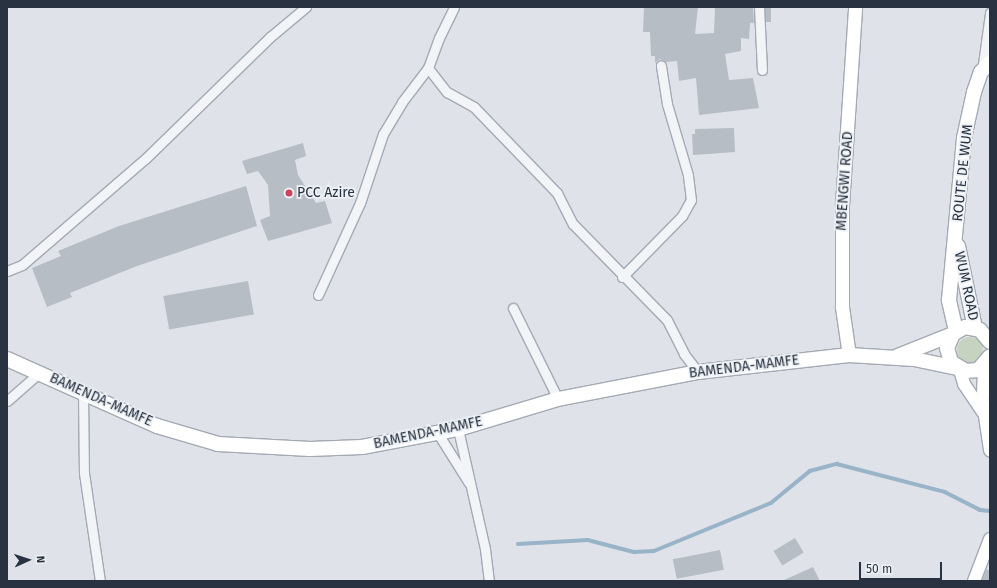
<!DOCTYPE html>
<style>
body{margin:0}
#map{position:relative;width:997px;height:588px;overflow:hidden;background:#dfe3e9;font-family:"Fira Sans",sans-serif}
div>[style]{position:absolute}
.green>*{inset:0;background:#c6d3c0}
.round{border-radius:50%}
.stream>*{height:3.5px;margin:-1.75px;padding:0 1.75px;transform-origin:1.75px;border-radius:1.75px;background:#99b3c9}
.building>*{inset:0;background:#b6bdc5;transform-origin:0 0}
.roads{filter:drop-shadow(1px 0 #a4aab3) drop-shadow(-1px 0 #a4aab3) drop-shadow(0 1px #a4aab3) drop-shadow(0 -1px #a4aab3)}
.minor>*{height:9px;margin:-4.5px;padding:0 4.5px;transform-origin:4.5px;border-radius:4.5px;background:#f2f4f7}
.secondary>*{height:12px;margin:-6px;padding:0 6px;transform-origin:6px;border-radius:6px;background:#fff}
.primary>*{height:13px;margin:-6.5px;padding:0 6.5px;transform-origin:6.5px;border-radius:6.5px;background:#fff}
.trunk>*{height:14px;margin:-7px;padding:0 7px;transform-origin:7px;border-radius:7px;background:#fff}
.dots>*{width:11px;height:11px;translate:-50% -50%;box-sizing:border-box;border:2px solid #eef2f6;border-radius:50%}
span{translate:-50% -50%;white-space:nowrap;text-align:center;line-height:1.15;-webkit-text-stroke:3.5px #eef2f6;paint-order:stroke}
.street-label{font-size:14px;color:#283240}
.poi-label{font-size:14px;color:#283240}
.left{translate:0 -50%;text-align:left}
.frame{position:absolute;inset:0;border:8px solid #283240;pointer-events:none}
.north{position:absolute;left:8px;top:540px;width:40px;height:40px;-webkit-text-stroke:3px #eef2f6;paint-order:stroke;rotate:87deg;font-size:11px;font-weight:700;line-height:16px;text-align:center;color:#283240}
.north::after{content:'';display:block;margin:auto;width:14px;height:18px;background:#283240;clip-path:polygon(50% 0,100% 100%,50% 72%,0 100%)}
.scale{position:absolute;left:859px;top:562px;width:83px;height:18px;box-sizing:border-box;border:2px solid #283240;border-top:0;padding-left:5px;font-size:12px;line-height:14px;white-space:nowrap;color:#283240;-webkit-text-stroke:3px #eef2f6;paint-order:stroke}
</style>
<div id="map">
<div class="green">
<i class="round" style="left:957px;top:337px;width:26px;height:26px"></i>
</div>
<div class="stream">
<i style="left:518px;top:544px;width:70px;rotate:-3.3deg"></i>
<i style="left:588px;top:540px;width:48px;rotate:14.6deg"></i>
<i style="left:634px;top:552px;width:20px;rotate:-3deg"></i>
<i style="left:654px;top:551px;width:126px;rotate:-22.3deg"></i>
<i style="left:771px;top:503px;width:50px;rotate:-39.4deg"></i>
<i style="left:810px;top:471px;width:28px;rotate:-15deg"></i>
<i style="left:837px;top:464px;width:112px;rotate:14.5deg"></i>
<i style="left:945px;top:492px;width:39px;rotate:27deg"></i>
<i style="left:980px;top:510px;width:10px;rotate:6deg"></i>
</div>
<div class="building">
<i style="clip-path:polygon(644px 7px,698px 7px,695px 34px,714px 33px,715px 7px,753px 7px,754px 23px,750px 23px,749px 39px,741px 38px,741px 51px,725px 54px,729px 80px,753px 78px,759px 108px,699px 115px,696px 78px,679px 81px,677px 61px,666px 62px,660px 59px,655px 63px,655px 56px,651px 56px,650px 32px,643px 32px)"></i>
<i style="left:765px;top:7px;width:6px;height:15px"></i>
<i style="clip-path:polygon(734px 128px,735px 152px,693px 155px,692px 134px,695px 134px,695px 129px)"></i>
<i style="clip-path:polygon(303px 143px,306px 156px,295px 160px,298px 175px,316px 203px,325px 201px,332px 223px,268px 241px,260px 220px,270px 216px,268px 185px,258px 171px,247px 174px,242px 161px)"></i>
<i style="clip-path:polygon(246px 186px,257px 226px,137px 266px,70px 293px,72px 297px,47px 307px,32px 268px,61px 256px,58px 251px,119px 226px)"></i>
<i style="left:248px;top:281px;width:34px;height:86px;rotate:80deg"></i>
<i style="left:795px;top:538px;width:17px;height:25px;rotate:59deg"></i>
<i style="left:720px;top:550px;width:20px;height:48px;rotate:79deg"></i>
<i style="clip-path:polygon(813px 567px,820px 581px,782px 581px)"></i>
<i style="clip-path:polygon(986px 569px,990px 571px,990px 581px,982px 581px)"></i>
</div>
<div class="roads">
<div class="minor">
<i style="left:759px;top:7px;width:63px;rotate:87.3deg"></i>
<i style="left:428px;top:68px;width:31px;rotate:52deg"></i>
<i style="left:447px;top:92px;width:31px;rotate:29deg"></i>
<i style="left:474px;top:107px;width:120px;rotate:46deg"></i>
<i style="left:557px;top:193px;width:35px;rotate:63deg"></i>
<i style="left:573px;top:224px;width:134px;rotate:45.6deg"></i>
<i style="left:667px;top:320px;width:38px;rotate:63deg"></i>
<i style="left:684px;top:354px;width:23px;rotate:52deg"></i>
<i style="left:982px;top:71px;width:59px;rotate:-82.1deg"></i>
<i style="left:7px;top:271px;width:16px;rotate:-22deg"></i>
<i style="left:22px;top:265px;width:162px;rotate:-40.8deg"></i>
<i style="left:145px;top:159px;width:175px;rotate:-44.3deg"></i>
<i style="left:270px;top:37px;width:47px;rotate:-39.8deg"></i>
<i style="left:622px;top:277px;width:86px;rotate:-45.5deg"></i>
<i style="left:682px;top:216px;width:18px;rotate:-61deg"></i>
<i style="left:691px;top:200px;width:25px;rotate:-97deg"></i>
<i style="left:688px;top:175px;width:74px;rotate:-106.5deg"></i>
<i style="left:667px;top:104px;width:39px;rotate:-99deg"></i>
<i style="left:318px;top:295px;width:101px;rotate:-65.5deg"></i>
<i style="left:360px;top:203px;width:73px;rotate:-71.6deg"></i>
<i style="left:383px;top:134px;width:37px;rotate:-59deg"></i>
<i style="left:402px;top:102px;width:43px;rotate:-52.6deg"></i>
<i style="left:428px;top:68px;width:32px;rotate:-70deg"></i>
<i style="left:439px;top:38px;width:34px;rotate:-64deg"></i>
<i style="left:513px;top:308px;width:102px;rotate:63.7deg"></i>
<i style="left:83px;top:393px;width:80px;rotate:89.3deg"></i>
<i style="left:84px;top:473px;width:109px;rotate:81.6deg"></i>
<i style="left:7px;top:401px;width:43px;rotate:-41.2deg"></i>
<i style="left:458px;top:429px;width:123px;rotate:77.3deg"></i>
<i style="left:485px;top:549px;width:32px;rotate:83deg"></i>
<i style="left:437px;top:432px;width:60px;rotate:57.9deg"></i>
</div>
<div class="secondary">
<i style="left:984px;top:366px;width:37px;rotate:92deg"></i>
<i style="left:983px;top:403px;width:48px;rotate:81.5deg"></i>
<i style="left:960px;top:370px;width:15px;rotate:74deg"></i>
<i style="left:964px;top:384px;width:34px;rotate:56deg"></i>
<i style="left:974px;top:581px;width:45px;rotate:-69.1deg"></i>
</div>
<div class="primary">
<i style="left:849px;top:355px;width:49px;rotate:-98.3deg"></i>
<i style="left:842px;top:307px;width:102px;rotate:-90deg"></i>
<i style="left:842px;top:205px;width:198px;rotate:-86.2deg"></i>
</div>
<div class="trunk">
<i style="left:958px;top:246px;width:84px;rotate:78.3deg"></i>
<i style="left:956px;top:331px;width:32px;rotate:-103deg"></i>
<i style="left:949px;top:300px;width:163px;rotate:-84.7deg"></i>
<i style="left:964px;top:138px;width:47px;rotate:-77.7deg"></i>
<i style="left:974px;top:92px;width:21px;rotate:-71deg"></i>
<i style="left:981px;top:72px;width:13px;rotate:-45deg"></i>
<i style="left:990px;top:342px;width:16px;rotate:-130deg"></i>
<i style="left:980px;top:330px;width:15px;rotate:-169deg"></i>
<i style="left:965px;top:327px;width:14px;rotate:150deg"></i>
<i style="left:953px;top:334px;width:15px;rotate:113deg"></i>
<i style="left:947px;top:348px;width:15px;rotate:74deg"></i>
<i style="left:951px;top:362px;width:17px;rotate:31deg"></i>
<i style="left:966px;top:371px;width:12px;rotate:-5deg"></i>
<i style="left:978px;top:370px;width:18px;rotate:-49deg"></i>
<i style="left:898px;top:356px;width:59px;rotate:-21.8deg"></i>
<i style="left:7px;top:359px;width:164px;rotate:24.1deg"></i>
<i style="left:157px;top:426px;width:64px;rotate:16.4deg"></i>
<i style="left:218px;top:444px;width:92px;rotate:3.1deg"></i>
<i style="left:310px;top:449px;width:52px;rotate:-2.2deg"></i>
<i style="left:362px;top:447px;width:98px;rotate:-10.6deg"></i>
<i style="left:458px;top:429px;width:104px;rotate:-16.7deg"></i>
<i style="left:558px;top:399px;width:143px;rotate:-10.9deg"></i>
<i style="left:698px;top:372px;width:152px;rotate:-6.4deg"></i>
<i style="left:849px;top:355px;width:65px;rotate:3.5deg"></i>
<i style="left:914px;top:359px;width:44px;rotate:11.8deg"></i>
</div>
</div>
<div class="dots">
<i style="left:289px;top:193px;background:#d0415e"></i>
</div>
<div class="street-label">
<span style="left:963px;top:173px;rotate:-84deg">ROUTE DE WUM</span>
<span style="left:845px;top:181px;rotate:-86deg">MBENGWI ROAD</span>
<span style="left:966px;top:286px;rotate:78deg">WUM ROAD</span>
<span style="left:744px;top:367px;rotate:-7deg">BAMENDA-MAMFE</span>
<span style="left:101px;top:400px;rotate:24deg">BAMENDA-MAMFE</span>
<span style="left:428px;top:433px;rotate:-12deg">BAMENDA-MAMFE</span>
</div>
<div class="poi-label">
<span class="left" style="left:297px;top:193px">PCC Azire</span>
</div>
<div class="frame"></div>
<div class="north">N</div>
<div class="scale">50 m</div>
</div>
